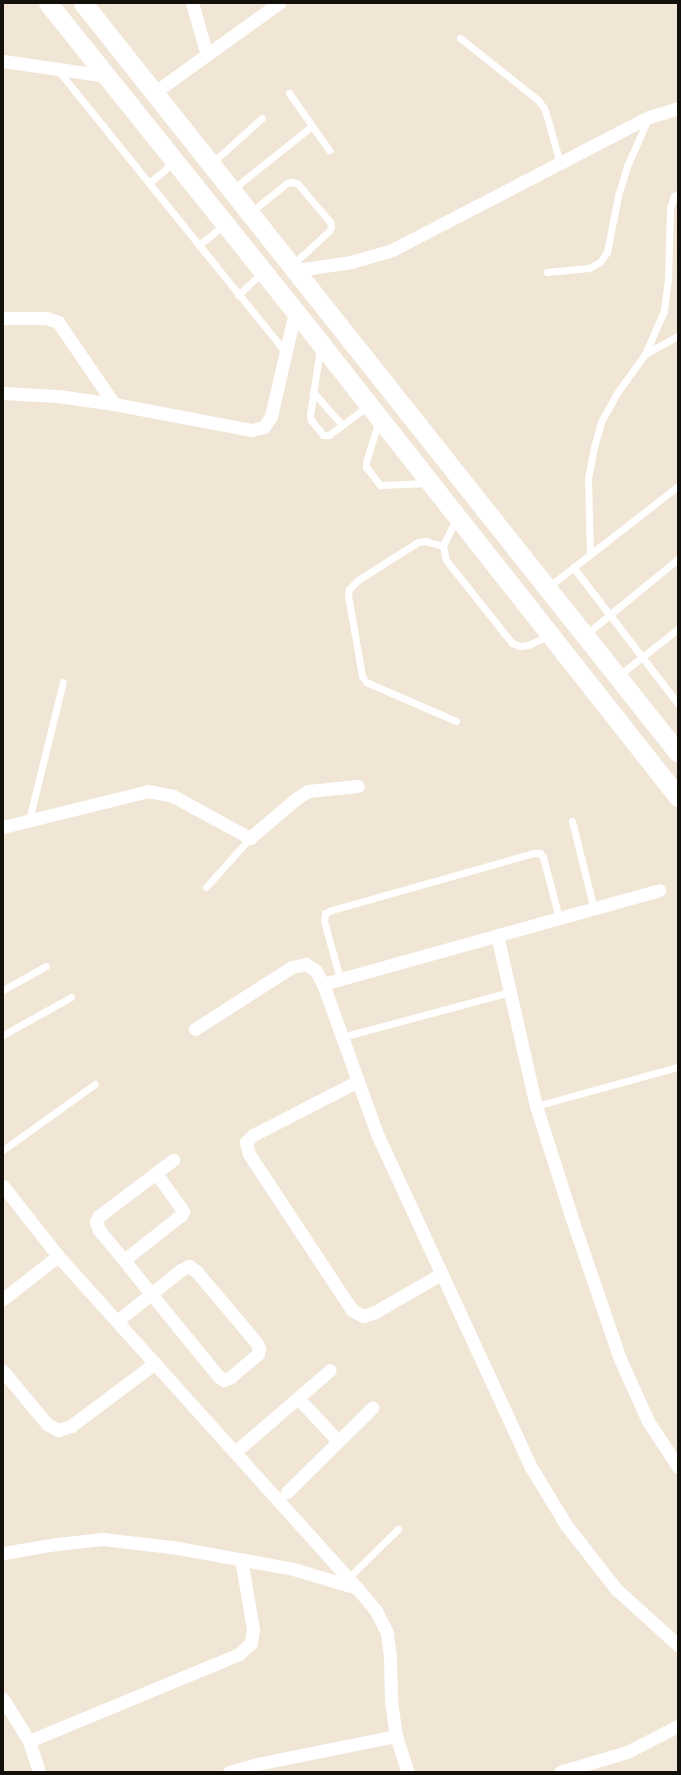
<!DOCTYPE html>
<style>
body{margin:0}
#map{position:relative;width:681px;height:1775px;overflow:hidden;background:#f1e5d5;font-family:Literata,serif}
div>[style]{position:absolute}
.lane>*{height:7px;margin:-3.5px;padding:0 3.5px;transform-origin:3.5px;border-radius:3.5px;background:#fff}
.street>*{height:13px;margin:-6.5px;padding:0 6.5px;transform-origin:6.5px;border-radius:6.5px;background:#fff}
.secondary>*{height:19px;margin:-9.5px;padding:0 9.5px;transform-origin:9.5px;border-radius:9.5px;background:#fff}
span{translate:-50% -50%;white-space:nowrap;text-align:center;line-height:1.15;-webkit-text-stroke:3px #fff;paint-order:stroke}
.frame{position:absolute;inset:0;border:4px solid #130f0a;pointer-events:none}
</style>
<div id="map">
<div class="lane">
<i style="left:460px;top:38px;width:100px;rotate:38.5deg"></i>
<i style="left:538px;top:100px;width:10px;rotate:53deg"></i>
<i style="left:544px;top:108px;width:9px;rotate:72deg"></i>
<i style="left:547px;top:117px;width:48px;rotate:74.2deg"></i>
<i style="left:57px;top:69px;width:365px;rotate:51.1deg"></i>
<i style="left:289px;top:93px;width:70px;rotate:54.9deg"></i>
<i style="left:212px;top:163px;width:67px;rotate:-42deg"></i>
<i style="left:149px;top:183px;width:34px;rotate:-40deg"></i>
<i style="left:233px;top:189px;width:101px;rotate:-38.6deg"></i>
<i style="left:251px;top:212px;width:46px;rotate:-38.9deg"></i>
<i style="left:287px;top:183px;width:5px;rotate:-11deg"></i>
<i style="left:292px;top:182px;width:6px;rotate:18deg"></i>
<i style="left:298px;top:184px;width:50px;rotate:49.9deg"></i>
<i style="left:330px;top:222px;width:5px;rotate:79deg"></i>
<i style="left:331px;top:227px;width:4px;rotate:117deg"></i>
<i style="left:329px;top:231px;width:50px;rotate:137.4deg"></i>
<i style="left:199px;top:245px;width:33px;rotate:-39deg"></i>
<i style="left:547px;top:272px;width:42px;rotate:-5.4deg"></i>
<i style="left:589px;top:268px;width:13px;rotate:-29deg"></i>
<i style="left:600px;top:262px;width:12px;rotate:-55deg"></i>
<i style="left:607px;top:252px;width:57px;rotate:-78.9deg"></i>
<i style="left:618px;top:196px;width:31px;rotate:-73deg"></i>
<i style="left:627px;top:166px;width:51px;rotate:-65.9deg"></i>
<i style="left:238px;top:295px;width:34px;rotate:-43deg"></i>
<i style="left:320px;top:348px;width:68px;rotate:98.5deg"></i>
<i style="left:310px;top:415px;width:5px;rotate:79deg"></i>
<i style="left:311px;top:420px;width:19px;rotate:51deg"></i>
<i style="left:323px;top:435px;width:6px"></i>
<i style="left:329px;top:435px;width:50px;rotate:-36.9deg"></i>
<i style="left:645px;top:354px;width:38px;rotate:-29deg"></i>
<i style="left:313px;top:392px;width:44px;rotate:48.7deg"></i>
<i style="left:379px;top:420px;width:44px;rotate:107.2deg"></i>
<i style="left:366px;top:462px;width:5px;rotate:90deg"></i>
<i style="left:366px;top:467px;width:23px;rotate:52deg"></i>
<i style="left:380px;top:485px;width:47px;rotate:-2.4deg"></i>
<i style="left:456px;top:519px;width:30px;rotate:116deg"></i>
<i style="left:443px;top:546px;width:14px;rotate:78deg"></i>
<i style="left:446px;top:560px;width:106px;rotate:51.5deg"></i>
<i style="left:512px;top:643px;width:9px;rotate:21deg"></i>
<i style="left:520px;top:646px;width:8px;rotate:-7deg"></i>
<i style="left:528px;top:645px;width:24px;rotate:-24deg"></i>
<i style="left:443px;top:546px;width:18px;rotate:-164deg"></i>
<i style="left:426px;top:541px;width:8px;rotate:173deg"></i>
<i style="left:418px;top:542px;width:71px;rotate:147.7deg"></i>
<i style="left:358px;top:580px;width:13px;rotate:135deg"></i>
<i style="left:349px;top:589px;width:6px;rotate:99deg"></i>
<i style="left:348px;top:595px;width:82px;rotate:80.2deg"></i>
<i style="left:362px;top:676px;width:7px;rotate:56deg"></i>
<i style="left:366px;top:682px;width:98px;rotate:23.4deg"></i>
<i style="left:590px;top:554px;width:76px;rotate:-91.5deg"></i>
<i style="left:588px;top:478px;width:32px;rotate:-79deg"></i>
<i style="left:594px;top:447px;width:26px;rotate:-74deg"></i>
<i style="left:601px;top:422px;width:33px;rotate:-61deg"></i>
<i style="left:617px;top:393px;width:48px;rotate:-54.3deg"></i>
<i style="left:645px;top:354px;width:47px;rotate:-66.2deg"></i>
<i style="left:664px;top:311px;width:32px;rotate:-83deg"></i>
<i style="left:668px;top:279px;width:71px;rotate:-88.4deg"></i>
<i style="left:670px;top:208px;width:13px;rotate:-72deg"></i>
<i style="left:674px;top:196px;width:4px;rotate:-27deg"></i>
<i style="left:573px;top:567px;width:173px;rotate:52.5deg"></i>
<i style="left:547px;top:588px;width:166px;rotate:-37.9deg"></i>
<i style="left:585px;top:635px;width:120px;rotate:-39.3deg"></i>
<i style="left:618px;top:676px;width:76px;rotate:-38.1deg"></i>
<i style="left:29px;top:820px;width:142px;rotate:-76.2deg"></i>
<i style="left:572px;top:821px;width:91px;rotate:76deg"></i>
<i style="left:206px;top:887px;width:66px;rotate:-48.1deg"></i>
<i style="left:340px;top:979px;width:60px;rotate:-105.4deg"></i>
<i style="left:324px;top:921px;width:8px;rotate:-83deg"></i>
<i style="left:325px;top:913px;width:8px;rotate:-23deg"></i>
<i style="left:332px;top:910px;width:209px;rotate:-15.8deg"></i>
<i style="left:533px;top:853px;width:7px"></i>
<i style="left:540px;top:853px;width:5px;rotate:53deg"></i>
<i style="left:543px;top:857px;width:63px;rotate:75.3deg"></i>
<i style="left:3px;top:990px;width:49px;rotate:-29.2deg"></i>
<i style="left:3px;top:1035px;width:78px;rotate:-29.2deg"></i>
<i style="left:342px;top:1037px;width:174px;rotate:-15deg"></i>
<i style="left:536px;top:1106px;width:147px;rotate:-15.4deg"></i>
<i style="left:3px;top:1150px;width:113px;rotate:-35.7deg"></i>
<i style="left:348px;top:1578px;width:70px;rotate:-44.4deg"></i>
</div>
<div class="street">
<i style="left:192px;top:3px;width:54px;rotate:73.9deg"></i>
<i style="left:3px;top:61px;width:105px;rotate:8.2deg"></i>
<i style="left:155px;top:92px;width:153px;rotate:-35.7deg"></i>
<i style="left:297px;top:270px;width:55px;rotate:-8.4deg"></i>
<i style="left:351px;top:262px;width:43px;rotate:-16.3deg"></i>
<i style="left:392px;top:250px;width:289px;rotate:-27.4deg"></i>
<i style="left:649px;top:117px;width:30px;rotate:-17deg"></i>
<i style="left:3px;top:318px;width:43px"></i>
<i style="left:46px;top:318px;width:13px;rotate:18deg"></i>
<i style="left:58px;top:322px;width:99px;rotate:55.7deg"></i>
<i style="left:3px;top:393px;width:55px;rotate:3.1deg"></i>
<i style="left:58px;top:396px;width:57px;rotate:8.1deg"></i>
<i style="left:114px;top:404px;width:139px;rotate:10.7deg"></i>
<i style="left:251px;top:430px;width:13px;rotate:-13deg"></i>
<i style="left:264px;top:427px;width:13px;rotate:-58deg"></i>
<i style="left:271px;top:416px;width:107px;rotate:-77deg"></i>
<i style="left:3px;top:827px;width:149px;rotate:-13.9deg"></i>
<i style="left:148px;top:791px;width:25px;rotate:11deg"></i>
<i style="left:173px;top:796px;width:88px;rotate:28.6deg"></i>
<i style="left:250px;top:838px;width:62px;rotate:-40.4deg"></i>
<i style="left:297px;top:798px;width:13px;rotate:-32deg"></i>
<i style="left:308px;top:791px;width:50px;rotate:-5.7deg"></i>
<i style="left:497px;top:935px;width:175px;rotate:77.2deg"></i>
<i style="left:536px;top:1106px;width:115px;rotate:72.3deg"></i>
<i style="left:571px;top:1216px;width:151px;rotate:71.1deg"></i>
<i style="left:620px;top:1359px;width:68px;rotate:65.7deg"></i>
<i style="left:648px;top:1421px;width:55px;rotate:56.9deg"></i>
<i style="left:323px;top:984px;width:349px;rotate:-15.6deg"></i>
<i style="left:195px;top:1029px;width:115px;rotate:-32.6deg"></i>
<i style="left:292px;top:967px;width:14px;rotate:-12deg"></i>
<i style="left:306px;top:964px;width:12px;rotate:35deg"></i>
<i style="left:316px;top:971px;width:15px;rotate:62deg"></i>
<i style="left:323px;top:984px;width:159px;rotate:70.2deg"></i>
<i style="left:377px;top:1134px;width:367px;rotate:65.2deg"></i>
<i style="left:531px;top:1467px;width:68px;rotate:58.9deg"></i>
<i style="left:566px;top:1525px;width:81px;rotate:52deg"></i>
<i style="left:616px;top:1589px;width:84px;rotate:42.1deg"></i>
<i style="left:358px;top:1081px;width:118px;rotate:152.8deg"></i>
<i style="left:253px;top:1135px;width:10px;rotate:135deg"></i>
<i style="left:246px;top:1142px;width:12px;rotate:76deg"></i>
<i style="left:249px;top:1154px;width:187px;rotate:56.6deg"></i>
<i style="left:352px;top:1310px;width:13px;rotate:29deg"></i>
<i style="left:363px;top:1316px;width:13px;rotate:-18deg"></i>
<i style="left:375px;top:1312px;width:76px;rotate:-29.9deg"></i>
<i style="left:3px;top:1186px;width:89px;rotate:51.8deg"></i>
<i style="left:58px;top:1256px;width:447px;rotate:48deg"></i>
<i style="left:357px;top:1588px;width:30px;rotate:50deg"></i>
<i style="left:376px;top:1611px;width:25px;rotate:63deg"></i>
<i style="left:387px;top:1633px;width:23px;rotate:83deg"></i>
<i style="left:390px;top:1656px;width:45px;rotate:88.7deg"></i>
<i style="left:391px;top:1701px;width:35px;rotate:82deg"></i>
<i style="left:396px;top:1736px;width:38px;rotate:72deg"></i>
<i style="left:124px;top:1260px;width:73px;rotate:-38.3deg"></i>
<i style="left:181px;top:1215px;width:4px;rotate:-63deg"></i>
<i style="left:183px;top:1211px;width:47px;rotate:-125.4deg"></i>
<i style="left:3px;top:1299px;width:70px;rotate:-38deg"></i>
<i style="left:117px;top:1321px;width:43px;rotate:-38.5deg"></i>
<i style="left:151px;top:1294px;width:38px;rotate:-39deg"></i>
<i style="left:181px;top:1270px;width:9px;rotate:-27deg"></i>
<i style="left:189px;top:1266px;width:9px;rotate:36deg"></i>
<i style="left:196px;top:1271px;width:93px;rotate:49.8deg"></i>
<i style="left:256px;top:1342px;width:7px;rotate:63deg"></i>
<i style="left:259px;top:1348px;width:6px;rotate:99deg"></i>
<i style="left:258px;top:1354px;width:35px;rotate:140deg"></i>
<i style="left:231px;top:1377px;width:8px;rotate:157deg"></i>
<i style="left:224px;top:1380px;width:6px;rotate:-149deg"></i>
<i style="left:219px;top:1377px;width:107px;rotate:-129.3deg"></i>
<i style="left:151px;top:1294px;width:43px;rotate:-128.5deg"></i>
<i style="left:124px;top:1260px;width:39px;rotate:-130deg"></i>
<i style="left:99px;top:1230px;width:9px;rotate:-111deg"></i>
<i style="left:96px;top:1222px;width:7px;rotate:-63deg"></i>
<i style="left:99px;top:1216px;width:93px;rotate:-37.1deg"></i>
<i style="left:3px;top:1371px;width:69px;rotate:50.3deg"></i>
<i style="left:47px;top:1424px;width:13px;rotate:29deg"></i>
<i style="left:58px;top:1430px;width:14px;rotate:-17deg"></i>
<i style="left:71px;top:1426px;width:105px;rotate:-36.9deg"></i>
<i style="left:298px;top:1398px;width:59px;rotate:47.1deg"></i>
<i style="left:235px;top:1452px;width:125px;rotate:-40.8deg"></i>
<i style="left:287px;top:1492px;width:120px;rotate:-44.7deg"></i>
<i style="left:3px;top:1553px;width:55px;rotate:-9.5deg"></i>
<i style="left:57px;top:1544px;width:46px;rotate:-6.2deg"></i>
<i style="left:103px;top:1539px;width:76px;rotate:6.8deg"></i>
<i style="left:178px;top:1548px;width:117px;rotate:10.3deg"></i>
<i style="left:293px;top:1569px;width:67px;rotate:16.5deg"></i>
<i style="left:3px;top:1699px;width:49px;rotate:58.2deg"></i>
<i style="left:29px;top:1741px;width:33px;rotate:72deg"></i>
<i style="left:29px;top:1741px;width:227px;rotate:-22.5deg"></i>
<i style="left:239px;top:1654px;width:16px;rotate:-43deg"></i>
<i style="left:251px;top:1643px;width:14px;rotate:-82deg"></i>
<i style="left:253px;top:1629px;width:71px;rotate:-99.7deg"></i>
<i style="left:229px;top:1772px;width:29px;rotate:-16deg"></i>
<i style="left:257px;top:1764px;width:142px;rotate:-11.4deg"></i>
<i style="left:560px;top:1772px;width:70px;rotate:-16.6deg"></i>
<i style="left:627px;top:1752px;width:57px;rotate:-27deg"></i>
</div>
<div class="secondary">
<i style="left:48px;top:3px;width:437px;rotate:51.3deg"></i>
<i style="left:321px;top:344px;width:577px;rotate:51.76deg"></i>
<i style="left:83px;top:3px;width:957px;rotate:51.57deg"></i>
</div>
<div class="frame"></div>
</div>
